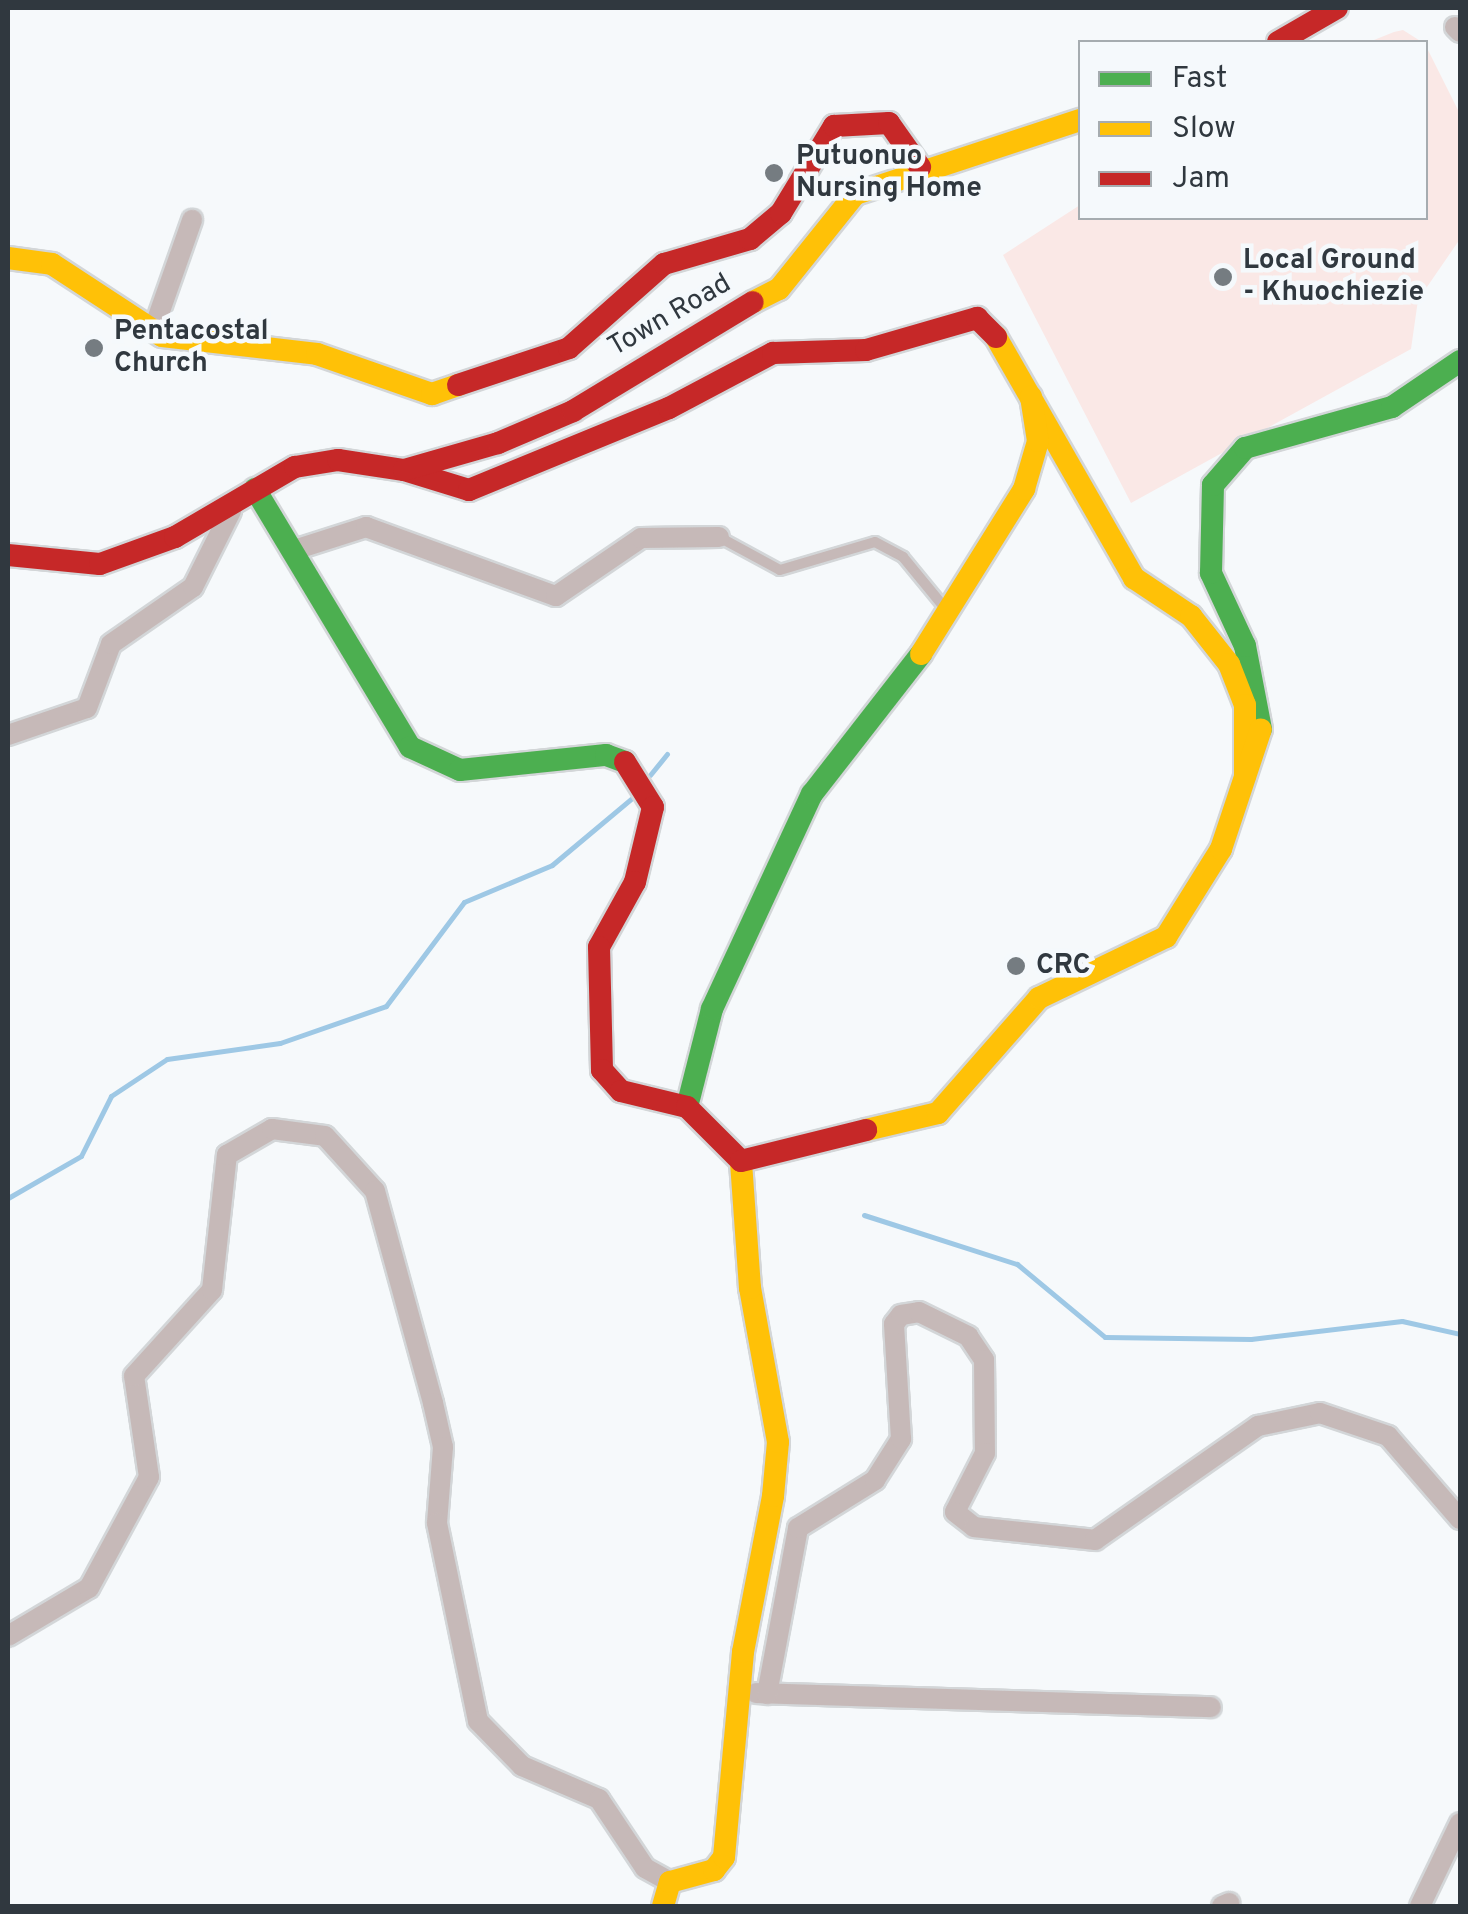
<!DOCTYPE html>
<style>
body{margin:0}
#map{position:relative;width:1468px;height:1914px;overflow:hidden;background:#f6f9fb;font-family:Overpass,sans-serif}
div>[style]{position:absolute}
.green>*{inset:0;background:#fae8e6}
.stream>*{height:5px;margin:-2.5px;padding:0 2.5px;transform-origin:2.5px;border-radius:2.5px;background:#9ec8e5}
.roads{filter:drop-shadow(2px 0 #d3d6d8) drop-shadow(-2px 0 #d3d6d8) drop-shadow(0 2px #d3d6d8) drop-shadow(0 -2px #d3d6d8)}
.lane>*{height:10px;margin:-5px;padding:0 5px;transform-origin:5px;border-radius:5px;background:#c6b9b8}
.street>*{height:20px;margin:-10px;padding:0 10px;transform-origin:10px;border-radius:10px;background:#c6b9b8}
.fast>*{height:22px;margin:-11px;padding:0 11px;transform-origin:11px;border-radius:11px;background:#4caf50}
.slow>*{height:22px;margin:-11px;padding:0 11px;transform-origin:11px;border-radius:11px;background:#ffc107}
.jam>*{height:22px;margin:-11px;padding:0 11px;transform-origin:11px;border-radius:11px;background:#c62828}
.dots>*{width:28px;height:28px;translate:-50% -50%;box-sizing:border-box;border:5px solid #f5f9fc;border-radius:50%}
span{translate:-50% -50%;white-space:nowrap;text-align:center;line-height:1.15;-webkit-text-stroke:9px #f5f9fc;paint-order:stroke}
.poi-label{font-size:28px;color:#30383f;font-weight:700}
.left{translate:0 -50%;text-align:left}
.street-label{font-size:28px;color:#30383f}
.frame{position:absolute;inset:0;border:10px solid #30383f;pointer-events:none}
.legend{position:absolute;left:1078px;top:40px;width:350px;height:180px;box-sizing:border-box;background:#f5f9fc;border:2px solid #a6acb0;margin:0;padding:12px 18px;list-style:none;font-size:30px;color:#30383f}
.legend li{display:flex;align-items:center;gap:20px;height:50px}
.legend b{width:50px;border:2px solid #a6acb0}
</style>
<div id="map">
<div class="green">
<i style="clip-path:polygon(1403px 30px,1422px 42px,1369px 42px,1394px 32px)"></i>
<i style="clip-path:polygon(1426px 46px,1460px 114px,1460px 239px,1418px 300px,1411px 349px,1131px 503px,1003px 255px,1080px 205px,1080px 218px,1426px 218px)"></i>
</div>
<div class="stream">
<i style="left:650px;top:775px;width:27px;rotate:-51deg"></i>
<i style="left:8px;top:1198px;width:84px;rotate:-29.9deg"></i>
<i style="left:81px;top:1156px;width:67px;rotate:-63.4deg"></i>
<i style="left:111px;top:1096px;width:67px;rotate:-33.5deg"></i>
<i style="left:167px;top:1059px;width:114px;rotate:-8.1deg"></i>
<i style="left:280px;top:1043px;width:112px;rotate:-19.2deg"></i>
<i style="left:386px;top:1006px;width:130px;rotate:-53.1deg"></i>
<i style="left:464px;top:902px;width:95px;rotate:-22.8deg"></i>
<i style="left:552px;top:865px;width:103px;rotate:-39.9deg"></i>
<i style="left:864px;top:1215px;width:161px;rotate:17.8deg"></i>
<i style="left:1017px;top:1264px;width:114px;rotate:39.7deg"></i>
<i style="left:1105px;top:1337px;width:146px;rotate:0.8deg"></i>
<i style="left:1251px;top:1339px;width:152px;rotate:-6.8deg"></i>
<i style="left:1402px;top:1321px;width:59px;rotate:12.6deg"></i>
</div>
<div class="roads">
<div class="lane">
<i style="left:719px;top:537px;width:69px;rotate:28.4deg"></i>
<i style="left:780px;top:570px;width:99px;rotate:-16.4deg"></i>
<i style="left:875px;top:542px;width:32px;rotate:28deg"></i>
<i style="left:903px;top:557px;width:65px;rotate:50.6deg"></i>
</div>
<div class="street">
<i style="left:1455px;top:27px;width:7px;rotate:45deg"></i>
<i style="left:153px;top:331px;width:118px;rotate:-70.6deg"></i>
<i style="left:291px;top:551px;width:79px;rotate:-17.7deg"></i>
<i style="left:366px;top:527px;width:202px;rotate:20deg"></i>
<i style="left:556px;top:596px;width:103px;rotate:-34.3deg"></i>
<i style="left:641px;top:538px;width:78px;rotate:-0.7deg"></i>
<i style="left:8px;top:735px;width:83px;rotate:-18.9deg"></i>
<i style="left:87px;top:708px;width:68px;rotate:-69.4deg"></i>
<i style="left:111px;top:644px;width:100px;rotate:-34.8deg"></i>
<i style="left:193px;top:587px;width:85px;rotate:-63.4deg"></i>
<i style="left:8px;top:1636px;width:94px;rotate:-30.7deg"></i>
<i style="left:89px;top:1588px;width:126px;rotate:-61.6deg"></i>
<i style="left:149px;top:1477px;width:102px;rotate:-98.4deg"></i>
<i style="left:134px;top:1376px;width:116px;rotate:-47.8deg"></i>
<i style="left:212px;top:1290px;width:136px;rotate:-83.7deg"></i>
<i style="left:227px;top:1155px;width:52px;rotate:-30deg"></i>
<i style="left:272px;top:1129px;width:53px;rotate:7.5deg"></i>
<i style="left:325px;top:1136px;width:74px;rotate:47.7deg"></i>
<i style="left:375px;top:1191px;width:220px;rotate:74.7deg"></i>
<i style="left:433px;top:1403px;width:45px;rotate:77.2deg"></i>
<i style="left:443px;top:1447px;width:76px;rotate:94.5deg"></i>
<i style="left:437px;top:1523px;width:202px;rotate:78.3deg"></i>
<i style="left:478px;top:1721px;width:63px;rotate:45.6deg"></i>
<i style="left:522px;top:1766px;width:84px;rotate:23.2deg"></i>
<i style="left:599px;top:1799px;width:83px;rotate:56.3deg"></i>
<i style="left:645px;top:1868px;width:29px;rotate:29deg"></i>
<i style="left:756px;top:1693px;width:455px;rotate:1.8deg"></i>
<i style="left:767px;top:1694px;width:169px;rotate:-79.4deg"></i>
<i style="left:798px;top:1528px;width:91px;rotate:-31.9deg"></i>
<i style="left:875px;top:1480px;width:49px;rotate:-57.6deg"></i>
<i style="left:901px;top:1439px;width:115px;rotate:-93.5deg"></i>
<i style="left:894px;top:1324px;width:11px;rotate:-52deg"></i>
<i style="left:901px;top:1315px;width:18px;rotate:-9deg"></i>
<i style="left:919px;top:1312px;width:55px;rotate:26.1deg"></i>
<i style="left:968px;top:1336px;width:29px;rotate:56deg"></i>
<i style="left:984px;top:1360px;width:93px;rotate:89.4deg"></i>
<i style="left:985px;top:1453px;width:66px;rotate:117deg"></i>
<i style="left:955px;top:1512px;width:24px;rotate:38deg"></i>
<i style="left:974px;top:1527px;width:122px;rotate:6.1deg"></i>
<i style="left:1095px;top:1540px;width:199px;rotate:-35deg"></i>
<i style="left:1258px;top:1426px;width:63px;rotate:-11.8deg"></i>
<i style="left:1320px;top:1413px;width:72px;rotate:18.7deg"></i>
<i style="left:1388px;top:1436px;width:110px;rotate:49.1deg"></i>
<i style="left:1222px;top:1906px;width:8px;rotate:-23deg"></i>
<i style="left:1420px;top:1906px;width:92px;rotate:-64.3deg"></i>
</div>
<div class="fast">
<i style="left:255px;top:489px;width:301px;rotate:59deg"></i>
<i style="left:410px;top:747px;width:55px;rotate:24.7deg"></i>
<i style="left:460px;top:770px;width:147px;rotate:-5.9deg"></i>
<i style="left:606px;top:755px;width:20px;rotate:20deg"></i>
<i style="left:1261px;top:729px;width:85px;rotate:-100.9deg"></i>
<i style="left:1245px;top:646px;width:81px;rotate:-115deg"></i>
<i style="left:1211px;top:573px;width:88px;rotate:-88.7deg"></i>
<i style="left:1213px;top:485px;width:49px;rotate:-49.1deg"></i>
<i style="left:1245px;top:448px;width:153px;rotate:-15.6deg"></i>
<i style="left:1392px;top:407px;width:82px;rotate:-34.1deg"></i>
<i style="left:687px;top:1107px;width:101px;rotate:-75.7deg"></i>
<i style="left:712px;top:1009px;width:237px;rotate:-65.1deg"></i>
<i style="left:812px;top:794px;width:177px;rotate:-52.1deg"></i>
</div>
<div class="slow">
<i style="left:8px;top:258px;width:44px;rotate:7.8deg"></i>
<i style="left:52px;top:264px;width:131px;rotate:33.2deg"></i>
<i style="left:162px;top:336px;width:156px;rotate:6.6deg"></i>
<i style="left:317px;top:354px;width:122px;rotate:19.2deg"></i>
<i style="left:432px;top:394px;width:28px;rotate:-19deg"></i>
<i style="left:753px;top:302px;width:29px;rotate:-27deg"></i>
<i style="left:779px;top:289px;width:122px;rotate:-51.3deg"></i>
<i style="left:855px;top:194px;width:237px;rotate:-18.2deg"></i>
<i style="left:996px;top:337px;width:278px;rotate:60.2deg"></i>
<i style="left:1134px;top:578px;width:69px;rotate:33.7deg"></i>
<i style="left:1191px;top:616px;width:61px;rotate:51.6deg"></i>
<i style="left:1229px;top:664px;width:44px;rotate:68.7deg"></i>
<i style="left:1245px;top:705px;width:71px;rotate:90deg"></i>
<i style="left:921px;top:654px;width:195px;rotate:-58deg"></i>
<i style="left:1024px;top:489px;width:50px;rotate:-73.7deg"></i>
<i style="left:1038px;top:441px;width:45px;rotate:-99deg"></i>
<i style="left:866px;top:1130px;width:74px;rotate:-13.3deg"></i>
<i style="left:938px;top:1113px;width:153px;rotate:-48.7deg"></i>
<i style="left:1039px;top:998px;width:141px;rotate:-25.7deg"></i>
<i style="left:1166px;top:937px;width:104px;rotate:-58deg"></i>
<i style="left:1221px;top:849px;width:126px;rotate:-71.6deg"></i>
<i style="left:663px;top:1906px;width:25px;rotate:-74deg"></i>
<i style="left:670px;top:1882px;width:46px;rotate:-15.3deg"></i>
<i style="left:714px;top:1870px;width:16px;rotate:-52deg"></i>
<i style="left:724px;top:1857px;width:206px;rotate:-84.7deg"></i>
<i style="left:743px;top:1652px;width:159px;rotate:-79.1deg"></i>
<i style="left:773px;top:1496px;width:54px;rotate:-84.7deg"></i>
<i style="left:778px;top:1442px;width:157px;rotate:-100.3deg"></i>
<i style="left:750px;top:1288px;width:127px;rotate:-94.1deg"></i>
</div>
<div class="jam">
<i style="left:1278px;top:42px;width:68px;rotate:-30deg"></i>
<i style="left:458px;top:385px;width:117px;rotate:-18.4deg"></i>
<i style="left:569px;top:348px;width:127px;rotate:-41.5deg"></i>
<i style="left:664px;top:264px;width:90px;rotate:-16.2deg"></i>
<i style="left:750px;top:239px;width:40px;rotate:-40deg"></i>
<i style="left:781px;top:213px;width:102px;rotate:-58.7deg"></i>
<i style="left:834px;top:126px;width:55px;rotate:-3.1deg"></i>
<i style="left:889px;top:123px;width:54px;rotate:54.8deg"></i>
<i style="left:404px;top:470px;width:68px;rotate:17.1deg"></i>
<i style="left:469px;top:490px;width:216px;rotate:-22.3deg"></i>
<i style="left:669px;top:408px;width:118px;rotate:-27.9deg"></i>
<i style="left:773px;top:353px;width:93px;rotate:-1.8deg"></i>
<i style="left:866px;top:350px;width:116px;rotate:-16.1deg"></i>
<i style="left:977px;top:318px;width:27px;rotate:45deg"></i>
<i style="left:8px;top:555px;width:92px;rotate:5.6deg"></i>
<i style="left:100px;top:564px;width:80px;rotate:-19.8deg"></i>
<i style="left:175px;top:537px;width:139px;rotate:-30.3deg"></i>
<i style="left:295px;top:467px;width:44px;rotate:-9.2deg"></i>
<i style="left:338px;top:460px;width:67px;rotate:8.6deg"></i>
<i style="left:404px;top:470px;width:98px;rotate:-16deg"></i>
<i style="left:498px;top:443px;width:82px;rotate:-23.1deg"></i>
<i style="left:573px;top:411px;width:210px;rotate:-31.2deg"></i>
<i style="left:625px;top:762px;width:53px;rotate:58.1deg"></i>
<i style="left:653px;top:807px;width:77px;rotate:103.5deg"></i>
<i style="left:635px;top:882px;width:74px;rotate:119deg"></i>
<i style="left:599px;top:947px;width:123px;rotate:88.6deg"></i>
<i style="left:602px;top:1070px;width:28px;rotate:48deg"></i>
<i style="left:621px;top:1091px;width:68px;rotate:13.6deg"></i>
<i style="left:687px;top:1107px;width:76px;rotate:45deg"></i>
<i style="left:741px;top:1161px;width:129px;rotate:-13.9deg"></i>
</div>
</div>
<div class="dots">
<i style="left:774px;top:173px;background:#757c81"></i>
<i style="left:1223px;top:277px;background:#757c81"></i>
<i style="left:94px;top:348px;background:#757c81"></i>
<i style="left:1016px;top:966px;background:#757c81"></i>
</div>
<div class="poi-label">
<span class="left" style="left:796px;top:173px">Putuonuo<br>Nursing Home</span>
<span class="left" style="left:1243px;top:277px">Local Ground<br>- Khuochiezie</span>
<span class="left" style="left:114px;top:348px">Pentacostal<br>Church</span>
<span class="left" style="left:1036px;top:966px">CRC</span>
</div>
<div class="street-label">
<span style="left:670px;top:316px;rotate:-30deg">Town Road</span>
</div>
<div class="frame"></div>
<ul class="legend">
<li><b style="height:12px;background:#4caf50"></b>Fast</li>
<li><b style="height:12px;background:#ffc107"></b>Slow</li>
<li><b style="height:12px;background:#c62828"></b>Jam</li>
</ul>
</div>
